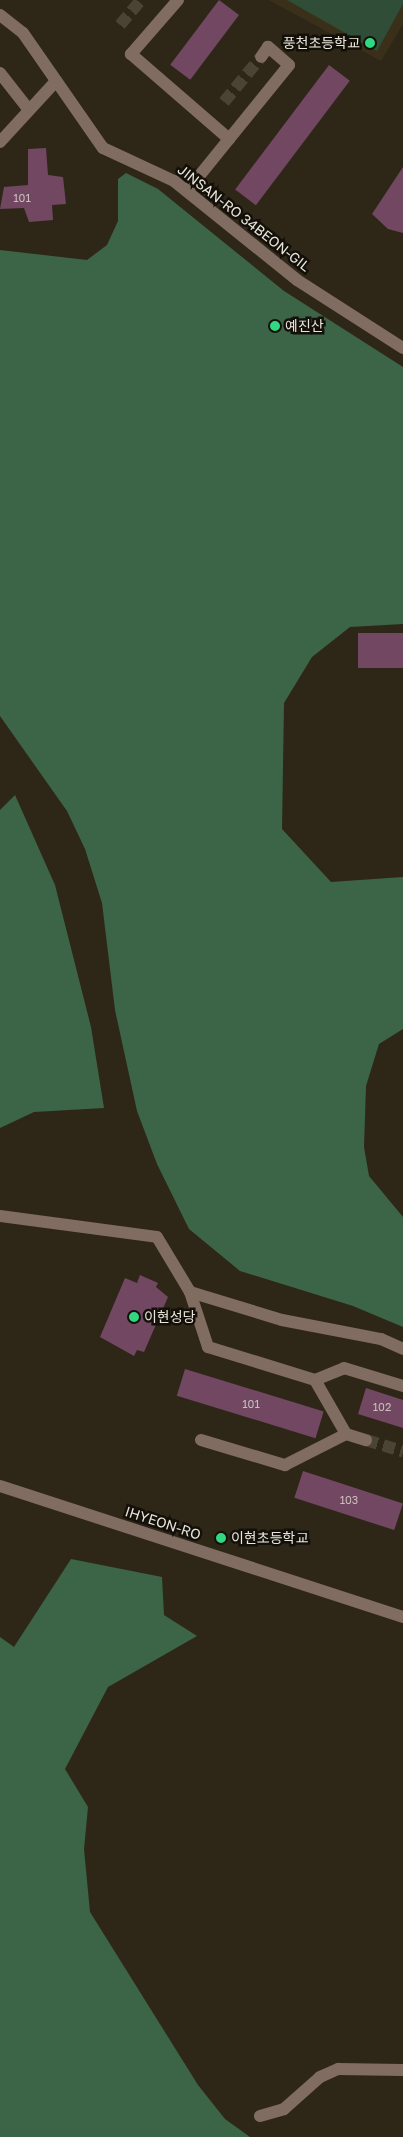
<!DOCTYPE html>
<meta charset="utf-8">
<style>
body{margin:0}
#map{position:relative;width:403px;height:2137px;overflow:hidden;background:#2e2718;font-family:"Golos Text","Noto Sans KR",sans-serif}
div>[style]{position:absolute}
.built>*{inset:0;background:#3a301a}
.green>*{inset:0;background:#2f4d37}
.forest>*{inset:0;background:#3b6546}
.building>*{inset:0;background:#714762;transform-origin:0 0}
.minor-tunnel>*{height:12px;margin-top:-6px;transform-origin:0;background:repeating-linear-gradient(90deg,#4a4435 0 12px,transparent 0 18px)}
.minor>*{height:12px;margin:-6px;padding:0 6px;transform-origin:6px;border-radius:6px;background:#816c61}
.dots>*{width:14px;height:14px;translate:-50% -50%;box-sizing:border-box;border:2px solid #13100a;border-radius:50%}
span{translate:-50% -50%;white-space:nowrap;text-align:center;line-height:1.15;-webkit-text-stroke:5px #13100a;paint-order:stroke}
.number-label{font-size:11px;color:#cbbebd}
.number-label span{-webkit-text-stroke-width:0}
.poi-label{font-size:14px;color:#e9e5db}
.right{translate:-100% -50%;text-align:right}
.left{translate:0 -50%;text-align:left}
.street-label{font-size:14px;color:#e9e5db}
</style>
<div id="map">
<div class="built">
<i style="clip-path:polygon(269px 0,403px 0,403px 24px,381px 61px)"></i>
</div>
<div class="green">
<i style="clip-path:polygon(287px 0,403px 0,403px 4px,377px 51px)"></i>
</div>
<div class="forest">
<i style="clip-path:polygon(126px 173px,158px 189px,284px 291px,403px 367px,403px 624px,350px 627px,312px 657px,284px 703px,282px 829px,331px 882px,403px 877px,403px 1029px,379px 1044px,366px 1086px,364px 1147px,369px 1176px,403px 1217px,403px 1327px,353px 1306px,240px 1271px,189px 1229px,157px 1164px,137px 1111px,115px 1010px,102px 903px,85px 849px,67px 811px,0 716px,0 250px,87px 260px,107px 245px,118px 221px,118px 179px)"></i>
<i style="clip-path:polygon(15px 795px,55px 885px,91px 1027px,104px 1108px,34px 1112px,0 1128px,0 810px)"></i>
<i style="clip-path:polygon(71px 1559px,162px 1577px,164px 1615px,197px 1636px,108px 1687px,65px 1769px,88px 1807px,84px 1849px,90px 1912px,198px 2085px,225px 2119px,250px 2137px,0 2137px,0 1637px,14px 1647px)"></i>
</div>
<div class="building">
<i style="left:219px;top:0;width:25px;height:81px;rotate:37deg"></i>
<i style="left:329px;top:65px;width:26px;height:156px;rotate:37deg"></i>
<i style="clip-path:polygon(46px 148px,48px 175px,63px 177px,66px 204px,52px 205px,53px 220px,29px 222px,24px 208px,0 209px,4px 187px,28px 185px,28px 149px)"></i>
<i style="clip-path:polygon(403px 167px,403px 233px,388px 229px,372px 214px)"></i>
<i style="left:403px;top:633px;width:35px;height:45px;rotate:90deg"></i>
<i style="clip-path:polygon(140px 1275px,158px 1283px,156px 1287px,168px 1297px,144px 1352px,137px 1350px,134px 1356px,100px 1337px,125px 1278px,137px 1283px)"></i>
<i style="left:185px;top:1369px;width:145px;height:28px;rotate:17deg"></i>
<i style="clip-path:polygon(366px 1388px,403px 1400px,403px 1428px,358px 1414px)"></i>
<i style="left:303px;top:1471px;width:105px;height:28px;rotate:18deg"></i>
</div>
<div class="minor-tunnel">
<i style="left:120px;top:25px;width:33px;rotate:-50deg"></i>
<i style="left:224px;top:102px;width:58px;rotate:-50.6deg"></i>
<i style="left:366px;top:1440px;width:39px;rotate:17deg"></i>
</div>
<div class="minor">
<i style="left:178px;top:0;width:72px;rotate:131deg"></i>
<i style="left:131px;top:54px;width:130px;rotate:40.9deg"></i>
<i style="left:0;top:15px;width:29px;rotate:38deg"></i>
<i style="left:23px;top:33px;width:140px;rotate:55.2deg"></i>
<i style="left:103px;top:148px;width:78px;rotate:24.9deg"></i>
<i style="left:174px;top:181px;width:158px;rotate:38.8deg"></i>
<i style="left:297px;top:280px;width:126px;rotate:32.7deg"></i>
<i style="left:0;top:73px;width:47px;rotate:51.9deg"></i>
<i style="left:0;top:142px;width:83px;rotate:-47.4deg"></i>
<i style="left:187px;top:191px;width:162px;rotate:-51deg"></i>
<i style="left:289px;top:65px;width:28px;rotate:-139deg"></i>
<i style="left:268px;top:47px;width:12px;rotate:125deg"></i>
<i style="left:0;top:1216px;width:158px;rotate:7.6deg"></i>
<i style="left:157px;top:1237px;width:64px;rotate:59deg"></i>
<i style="left:190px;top:1292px;width:58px;rotate:71.9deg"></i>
<i style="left:208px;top:1347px;width:112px;rotate:17.1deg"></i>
<i style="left:315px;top:1380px;width:62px;rotate:60.1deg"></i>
<i style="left:346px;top:1434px;width:21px;rotate:17deg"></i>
<i style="left:190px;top:1292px;width:96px;rotate:16.9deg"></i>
<i style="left:282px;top:1320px;width:101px;rotate:10.9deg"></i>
<i style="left:381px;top:1339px;width:24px;rotate:24deg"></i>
<i style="left:315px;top:1380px;width:31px;rotate:-22deg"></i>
<i style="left:344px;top:1368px;width:62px;rotate:17deg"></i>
<i style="left:201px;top:1440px;width:88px;rotate:16.6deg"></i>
<i style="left:285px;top:1465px;width:68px;rotate:-26.9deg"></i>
<i style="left:0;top:1486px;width:424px;rotate:18deg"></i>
<i style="left:260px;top:2116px;width:25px;rotate:-16deg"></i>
<i style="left:284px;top:2109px;width:48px;rotate:-41.6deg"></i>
<i style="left:320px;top:2077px;width:20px;rotate:-24deg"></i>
<i style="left:338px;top:2069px;width:65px;rotate:0.9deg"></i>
</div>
<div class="dots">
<i style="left:370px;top:43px;background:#30d882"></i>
<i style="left:275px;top:326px;background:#30d882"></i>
<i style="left:134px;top:1317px;background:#30d882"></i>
<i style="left:221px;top:1538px;background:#30d882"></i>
</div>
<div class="number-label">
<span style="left:22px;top:198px">101</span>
<span style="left:251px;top:1404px">101</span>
<span style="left:382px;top:1407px">102</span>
<span style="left:349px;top:1500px">103</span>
</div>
<div class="poi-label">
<span class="right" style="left:360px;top:43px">풍천초등학교</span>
<span class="left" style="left:285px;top:326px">예진산</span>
<span class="left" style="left:144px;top:1317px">이현성당</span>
<span class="left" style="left:231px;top:1538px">이현초등학교</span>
</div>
<div class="street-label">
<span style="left:244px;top:218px;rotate:38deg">JINSAN-RO 34BEON-GIL</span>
<span style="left:163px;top:1523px;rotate:18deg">IHYEON-RO</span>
</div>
</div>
